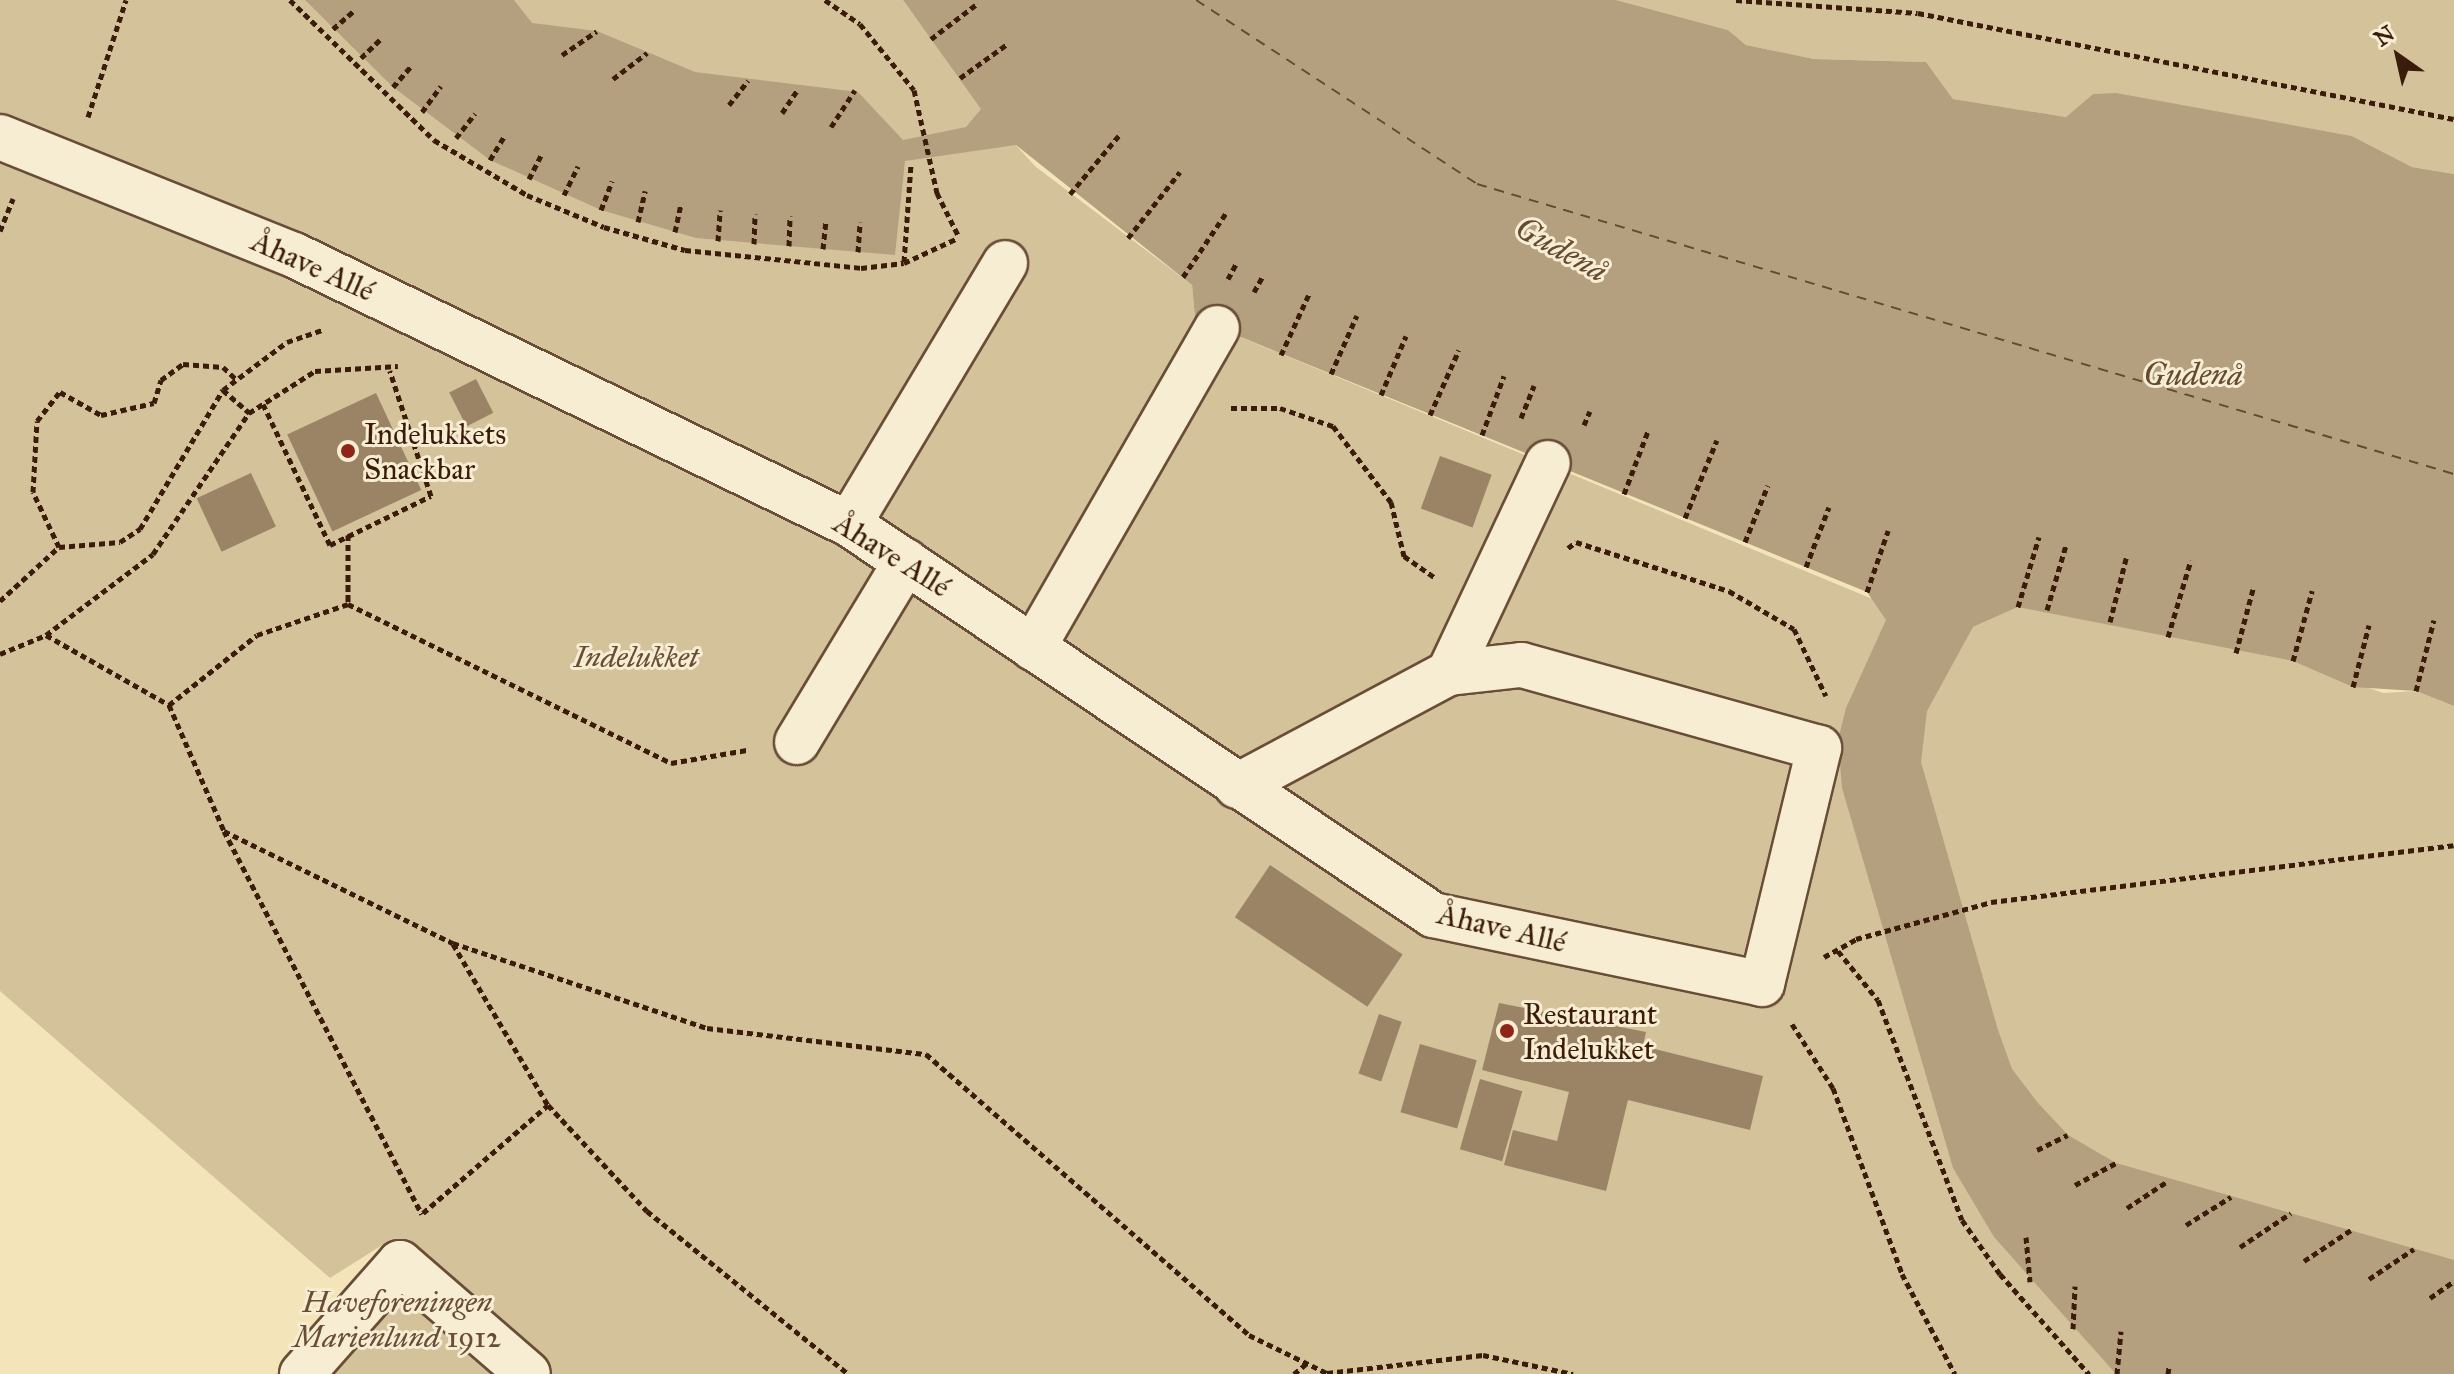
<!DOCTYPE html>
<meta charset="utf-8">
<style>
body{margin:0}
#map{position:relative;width:2454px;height:1374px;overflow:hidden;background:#f3e4b9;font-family:"IM FELL Great Primer",serif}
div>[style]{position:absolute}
.green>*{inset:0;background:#d4c29b}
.water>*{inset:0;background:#b4a07e}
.ferry>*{height:2px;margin-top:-1px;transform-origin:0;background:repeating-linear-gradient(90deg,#654a33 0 10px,transparent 0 18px)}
.building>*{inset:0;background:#9b8465;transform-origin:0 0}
.path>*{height:5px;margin-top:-2.5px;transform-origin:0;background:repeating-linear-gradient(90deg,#3b1b0a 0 6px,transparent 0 10px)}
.roads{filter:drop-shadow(2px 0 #694d36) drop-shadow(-2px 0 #694d36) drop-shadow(0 2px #694d36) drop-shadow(0 -2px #694d36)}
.minor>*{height:44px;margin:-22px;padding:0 22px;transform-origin:22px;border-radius:22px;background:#f7edd2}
.dots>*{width:22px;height:22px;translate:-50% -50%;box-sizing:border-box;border:4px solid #f7edd2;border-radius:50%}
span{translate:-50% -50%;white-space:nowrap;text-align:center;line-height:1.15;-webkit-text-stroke:6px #f7edd2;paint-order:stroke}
.street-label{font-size:30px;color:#3b1b0a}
.poi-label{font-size:30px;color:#3b1b0a}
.left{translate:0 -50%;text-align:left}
.park-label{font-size:30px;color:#694d36;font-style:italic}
.water-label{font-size:32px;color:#654a33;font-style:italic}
.north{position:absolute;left:2358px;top:16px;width:80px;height:80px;-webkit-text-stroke:6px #f7edd2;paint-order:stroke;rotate:326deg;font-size:22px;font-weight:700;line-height:32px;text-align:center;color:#3b1b0a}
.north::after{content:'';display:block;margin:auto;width:28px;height:36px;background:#3b1b0a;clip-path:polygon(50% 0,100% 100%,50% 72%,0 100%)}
</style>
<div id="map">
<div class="green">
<i style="clip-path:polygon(0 0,903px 0,981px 108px,1036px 167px,1192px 285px,1195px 317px,1204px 322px,1875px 600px,1973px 627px,2018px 607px,2047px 610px,2293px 661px,2383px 693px,2416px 691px,2454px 706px,2454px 1374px,276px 1374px,387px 1242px,330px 1278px,0 991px)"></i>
<i style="clip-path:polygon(1616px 0,2454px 0,2454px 174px,2412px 167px,2352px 136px,2169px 104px,2093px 94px,2066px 117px,1953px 99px,1926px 62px,1814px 59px,1746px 45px,1728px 30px)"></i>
</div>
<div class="water">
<i style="clip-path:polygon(305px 0,514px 0,532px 23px,597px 31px,695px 72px,858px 92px,903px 140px,966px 127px,981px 109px,903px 0,1616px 0,1728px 30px,1746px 45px,1814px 59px,1926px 62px,1953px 99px,2066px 117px,2093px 94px,2116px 93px,2352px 136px,2412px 167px,2454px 174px,2454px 706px,2416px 691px,2353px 687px,2293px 661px,2018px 607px,1973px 627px,1927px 711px,1921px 762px,1998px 1030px,2012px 1069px,2038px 1103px,2068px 1135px,2116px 1163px,2454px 1260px,2454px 1374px,2116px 1374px,1994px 1237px,1953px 1168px,1842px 788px,1838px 740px,1846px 708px,1886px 620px,1867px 592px,1204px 322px,1195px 317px,1192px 285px,1016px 145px,905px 161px,895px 255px,696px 238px,601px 210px,490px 160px,393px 87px)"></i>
</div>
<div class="ferry">
<i style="left:1196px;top:0;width:336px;rotate:33.2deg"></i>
<i style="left:1477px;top:184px;width:1019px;rotate:16.53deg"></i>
</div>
<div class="building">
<i style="left:476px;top:379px;width:38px;height:30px;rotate:63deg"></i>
<i style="left:376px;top:393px;width:107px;height:98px;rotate:65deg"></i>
<i style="left:1440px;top:456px;width:55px;height:56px;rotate:20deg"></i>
<i style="left:251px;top:473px;width:59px;height:60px;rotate:65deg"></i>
<i style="left:1270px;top:865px;width:160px;height:63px;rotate:34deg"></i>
<i style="clip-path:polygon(1499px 1003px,1646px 1032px,1643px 1046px,1763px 1076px,1750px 1130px,1628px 1100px,1606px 1191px,1504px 1165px,1513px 1130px,1557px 1141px,1569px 1092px,1482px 1070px)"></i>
<i style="left:1379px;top:1014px;width:24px;height:63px;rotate:19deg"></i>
<i style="left:1420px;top:1044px;width:59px;height:71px;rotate:16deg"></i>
<i style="left:1480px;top:1079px;width:44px;height:73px;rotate:16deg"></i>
</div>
<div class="path">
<i style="left:290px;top:0;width:201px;rotate:44.2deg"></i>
<i style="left:434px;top:140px;width:108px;rotate:30.6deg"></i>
<i style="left:527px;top:195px;width:83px;rotate:22.6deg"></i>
<i style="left:604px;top:227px;width:84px;rotate:15.9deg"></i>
<i style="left:685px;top:250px;width:177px;rotate:5.8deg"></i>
<i style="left:861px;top:268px;width:43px;rotate:-6.6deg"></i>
<i style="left:904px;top:263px;width:57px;rotate:-24.8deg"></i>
<i style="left:825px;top:0;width:42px;rotate:34.4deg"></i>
<i style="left:860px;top:24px;width:85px;rotate:50.7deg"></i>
<i style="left:914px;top:90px;width:106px;rotate:77.4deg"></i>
<i style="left:937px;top:193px;width:49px;rotate:63.4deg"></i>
<i style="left:1736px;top:0;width:182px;rotate:4.1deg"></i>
<i style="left:1918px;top:13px;width:546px;rotate:11.19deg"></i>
<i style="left:333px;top:29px;width:29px;rotate:-41deg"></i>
<i style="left:931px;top:39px;width:58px;rotate:-37.3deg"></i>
<i style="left:562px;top:55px;width:42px;rotate:-34.4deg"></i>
<i style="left:361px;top:58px;width:29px;rotate:-44deg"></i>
<i style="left:960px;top:78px;width:57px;rotate:-35.7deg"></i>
<i style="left:613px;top:79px;width:43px;rotate:-37.4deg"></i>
<i style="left:393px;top:87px;width:29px;rotate:-49deg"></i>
<i style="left:729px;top:105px;width:31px;rotate:-52deg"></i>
<i style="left:422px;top:112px;width:32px;rotate:-54deg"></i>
<i style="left:782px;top:113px;width:29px;rotate:-56deg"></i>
<i style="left:88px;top:117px;width:123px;rotate:-72deg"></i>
<i style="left:831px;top:127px;width:44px;rotate:-57deg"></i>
<i style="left:456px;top:138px;width:31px;rotate:-52deg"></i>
<i style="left:490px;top:160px;width:29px;rotate:-59deg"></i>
<i style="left:529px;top:179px;width:29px;rotate:-63deg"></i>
<i style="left:1070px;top:194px;width:80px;rotate:-50.1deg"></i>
<i style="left:564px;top:195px;width:32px;rotate:-64deg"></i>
<i style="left:601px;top:210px;width:31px;rotate:-69deg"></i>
<i style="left:638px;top:222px;width:32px;rotate:-77deg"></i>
<i style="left:0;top:231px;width:35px;rotate:-68deg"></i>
<i style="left:675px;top:232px;width:30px;rotate:-78deg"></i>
<i style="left:1128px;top:238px;width:84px;rotate:-51.8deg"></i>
<i style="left:718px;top:241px;width:31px;rotate:-86deg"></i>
<i style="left:754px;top:244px;width:30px;rotate:-88deg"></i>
<i style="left:789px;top:246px;width:30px;rotate:-88deg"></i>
<i style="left:823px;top:249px;width:29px;rotate:-84deg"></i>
<i style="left:858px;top:252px;width:30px;rotate:-86deg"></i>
<i style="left:904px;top:262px;width:97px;rotate:-85.9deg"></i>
<i style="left:1183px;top:277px;width:77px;rotate:-56.1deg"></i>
<i style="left:1228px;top:279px;width:19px;rotate:-62deg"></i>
<i style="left:1254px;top:292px;width:18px;rotate:-61deg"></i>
<i style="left:1281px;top:355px;width:69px;rotate:-65.3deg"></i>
<i style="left:1331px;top:374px;width:64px;rotate:-66.2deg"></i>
<i style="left:223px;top:390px;width:35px;rotate:41deg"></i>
<i style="left:1381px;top:395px;width:64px;rotate:-67deg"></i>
<i style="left:263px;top:404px;width:156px;rotate:64.6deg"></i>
<i style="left:330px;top:545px;width:112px;rotate:-25.9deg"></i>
<i style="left:431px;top:496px;width:132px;rotate:-108.2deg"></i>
<i style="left:1231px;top:408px;width:49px"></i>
<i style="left:1280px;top:408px;width:56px;rotate:18.8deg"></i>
<i style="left:1333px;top:426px;width:96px;rotate:52.7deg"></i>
<i style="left:1391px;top:502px;width:56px;rotate:76.5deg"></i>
<i style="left:1404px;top:556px;width:38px;rotate:35deg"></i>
<i style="left:1430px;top:415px;width:71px;rotate:-66deg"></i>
<i style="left:1521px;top:418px;width:35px;rotate:-68deg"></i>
<i style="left:1584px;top:425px;width:15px;rotate:-67deg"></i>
<i style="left:1482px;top:435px;width:63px;rotate:-69.6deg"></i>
<i style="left:1624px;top:494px;width:67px;rotate:-69.1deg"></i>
<i style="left:1685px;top:518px;width:84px;rotate:-67.7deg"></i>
<i style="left:348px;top:535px;width:69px;rotate:90deg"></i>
<i style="left:1745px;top:542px;width:61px;rotate:-68deg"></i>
<i style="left:59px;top:547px;width:61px;rotate:-115.3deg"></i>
<i style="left:33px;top:492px;width:71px;rotate:-86.8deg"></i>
<i style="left:37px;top:421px;width:37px;rotate:-52deg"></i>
<i style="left:60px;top:392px;width:47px;rotate:29.3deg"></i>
<i style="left:101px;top:415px;width:54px;rotate:-12.8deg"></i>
<i style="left:154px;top:403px;width:24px;rotate:-73deg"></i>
<i style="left:161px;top:380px;width:27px;rotate:-36deg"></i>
<i style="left:183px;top:364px;width:40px;rotate:4.3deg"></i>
<i style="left:223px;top:367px;width:18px;rotate:43deg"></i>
<i style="left:1568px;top:548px;width:10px;rotate:-37deg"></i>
<i style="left:1576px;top:542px;width:161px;rotate:17.8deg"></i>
<i style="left:1729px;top:591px;width:75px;rotate:30.3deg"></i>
<i style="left:1794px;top:629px;width:74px;rotate:64.5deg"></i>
<i style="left:1806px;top:567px;width:64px;rotate:-69deg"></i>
<i style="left:1867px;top:592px;width:65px;rotate:-71deg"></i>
<i style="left:0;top:601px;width:80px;rotate:-42.5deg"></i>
<i style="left:59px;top:547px;width:61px;rotate:-4.7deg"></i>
<i style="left:120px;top:542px;width:24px;rotate:-33deg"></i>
<i style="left:140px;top:529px;width:162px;rotate:-59.2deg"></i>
<i style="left:223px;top:390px;width:80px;rotate:-36.9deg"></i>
<i style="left:287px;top:342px;width:39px;rotate:-19deg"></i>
<i style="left:2018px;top:607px;width:73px;rotate:-73.3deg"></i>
<i style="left:2047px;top:610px;width:68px;rotate:-73.7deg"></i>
<i style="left:2110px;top:622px;width:69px;rotate:-75.8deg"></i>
<i style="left:46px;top:635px;width:142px;rotate:29.6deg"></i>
<i style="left:169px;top:705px;width:137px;rotate:66.4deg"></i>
<i style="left:224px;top:831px;width:431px;rotate:62.7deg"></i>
<i style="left:2168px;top:637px;width:80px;rotate:-73.4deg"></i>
<i style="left:2236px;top:653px;width:66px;rotate:-75.1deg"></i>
<i style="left:0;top:654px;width:50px;rotate:-22.4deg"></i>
<i style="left:46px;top:635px;width:134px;rotate:-37.1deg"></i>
<i style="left:153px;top:554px;width:171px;rotate:-55.8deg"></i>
<i style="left:249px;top:413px;width:78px;rotate:-32.5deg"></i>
<i style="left:315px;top:371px;width:83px;rotate:-3.4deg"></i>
<i style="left:2293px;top:661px;width:73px;rotate:-74.8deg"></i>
<i style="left:2353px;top:687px;width:64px;rotate:-75.5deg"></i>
<i style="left:2416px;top:691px;width:73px;rotate:-75.8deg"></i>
<i style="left:169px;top:705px;width:112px;rotate:-38.5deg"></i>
<i style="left:257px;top:635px;width:96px;rotate:-18.8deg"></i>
<i style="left:348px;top:604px;width:360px;rotate:26.2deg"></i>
<i style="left:671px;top:763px;width:77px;rotate:-9.7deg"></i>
<i style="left:224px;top:831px;width:255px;rotate:26.1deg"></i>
<i style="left:453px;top:943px;width:268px;rotate:18.5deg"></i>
<i style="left:707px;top:1028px;width:221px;rotate:6.8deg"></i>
<i style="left:926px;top:1054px;width:428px;rotate:41deg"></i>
<i style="left:1249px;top:1335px;width:87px;rotate:26deg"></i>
<i style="left:1327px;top:1373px;width:157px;rotate:-6.6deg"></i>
<i style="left:1483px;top:1355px;width:92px;rotate:11.9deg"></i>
<i style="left:453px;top:944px;width:187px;rotate:59.5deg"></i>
<i style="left:548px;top:1105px;width:145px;rotate:47deg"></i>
<i style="left:647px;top:1211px;width:259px;rotate:39deg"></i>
<i style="left:1838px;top:951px;width:63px;rotate:50.8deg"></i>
<i style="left:1878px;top:1000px;width:235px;rotate:69.1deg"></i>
<i style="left:1962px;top:1220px;width:66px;rotate:54.9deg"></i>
<i style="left:2000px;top:1274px;width:134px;rotate:48.3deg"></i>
<i style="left:1824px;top:957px;width:37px;rotate:-29deg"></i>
<i style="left:1856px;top:939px;width:140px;rotate:-15.3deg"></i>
<i style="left:1991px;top:902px;width:466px;rotate:-7deg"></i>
<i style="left:1792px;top:1024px;width:76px;rotate:57.4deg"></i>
<i style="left:1833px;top:1088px;width:198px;rotate:69.6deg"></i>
<i style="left:1902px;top:1274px;width:113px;rotate:62.1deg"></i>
<i style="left:2037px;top:1150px;width:34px;rotate:-26deg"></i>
<i style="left:2075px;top:1185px;width:47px;rotate:-28.2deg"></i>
<i style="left:2127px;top:1208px;width:49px;rotate:-33.4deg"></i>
<i style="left:423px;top:1213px;width:165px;rotate:-40.8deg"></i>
<i style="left:2186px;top:1225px;width:53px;rotate:-31.9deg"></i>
<i style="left:2026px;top:1237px;width:45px;rotate:84.9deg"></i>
<i style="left:2240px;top:1247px;width:61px;rotate:-33.7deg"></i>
<i style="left:2304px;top:1261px;width:56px;rotate:-33.4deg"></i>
<i style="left:2369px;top:1279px;width:54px;rotate:-33.7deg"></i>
<i style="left:2430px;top:1298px;width:29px;rotate:-35deg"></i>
<i style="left:2073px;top:1329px;width:43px;rotate:-87.3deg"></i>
<i style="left:1294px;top:1374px;width:17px;rotate:-40deg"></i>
<i style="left:2117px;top:1374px;width:43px;rotate:-84.7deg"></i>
<i style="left:2168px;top:1374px;width:7px;rotate:-82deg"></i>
</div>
<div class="roads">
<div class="minor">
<i style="left:0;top:137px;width:317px;rotate:21.9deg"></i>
<i style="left:294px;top:255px;width:617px;rotate:25.86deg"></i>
<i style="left:849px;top:524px;width:703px;rotate:33.8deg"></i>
<i style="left:1433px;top:915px;width:336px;rotate:11.8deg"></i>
<i style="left:1762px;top:984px;width:243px;rotate:-76.4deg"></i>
<i style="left:1819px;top:748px;width:309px;rotate:-164.4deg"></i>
<i style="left:1521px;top:665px;width:72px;rotate:173.7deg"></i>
<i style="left:849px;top:524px;width:304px;rotate:-59.1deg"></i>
<i style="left:1033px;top:648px;width:369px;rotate:-60.1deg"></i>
<i style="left:797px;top:742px;width:211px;rotate:-58.9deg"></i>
<i style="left:1237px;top:786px;width:240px;rotate:-28.1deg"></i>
<i style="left:1449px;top:673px;width:232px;rotate:-64.8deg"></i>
<i style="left:302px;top:1374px;width:148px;rotate:-48.6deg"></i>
<i style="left:400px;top:1263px;width:169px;rotate:40.9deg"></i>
</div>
</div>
<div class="dots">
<i style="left:348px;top:451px;background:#8f2418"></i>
<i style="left:1507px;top:1031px;background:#8f2418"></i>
</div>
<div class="street-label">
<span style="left:313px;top:266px;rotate:24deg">Åhave Allé</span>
<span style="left:892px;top:555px;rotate:32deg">Åhave Allé</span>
<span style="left:1502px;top:928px;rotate:13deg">Åhave Allé</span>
</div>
<div class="poi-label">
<span class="left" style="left:364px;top:451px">Indelukkets<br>Snackbar</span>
<span class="left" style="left:1523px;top:1031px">Restaurant<br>Indelukket</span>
</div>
<div class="park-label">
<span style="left:636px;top:657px">Indelukket</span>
<span style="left:397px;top:1319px">Haveforeningen<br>Marienlund 1912</span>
</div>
<div class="water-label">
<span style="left:1561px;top:250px;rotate:29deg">Gudenå</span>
<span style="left:2193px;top:375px">Gudenå</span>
</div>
<div class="north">N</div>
</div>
